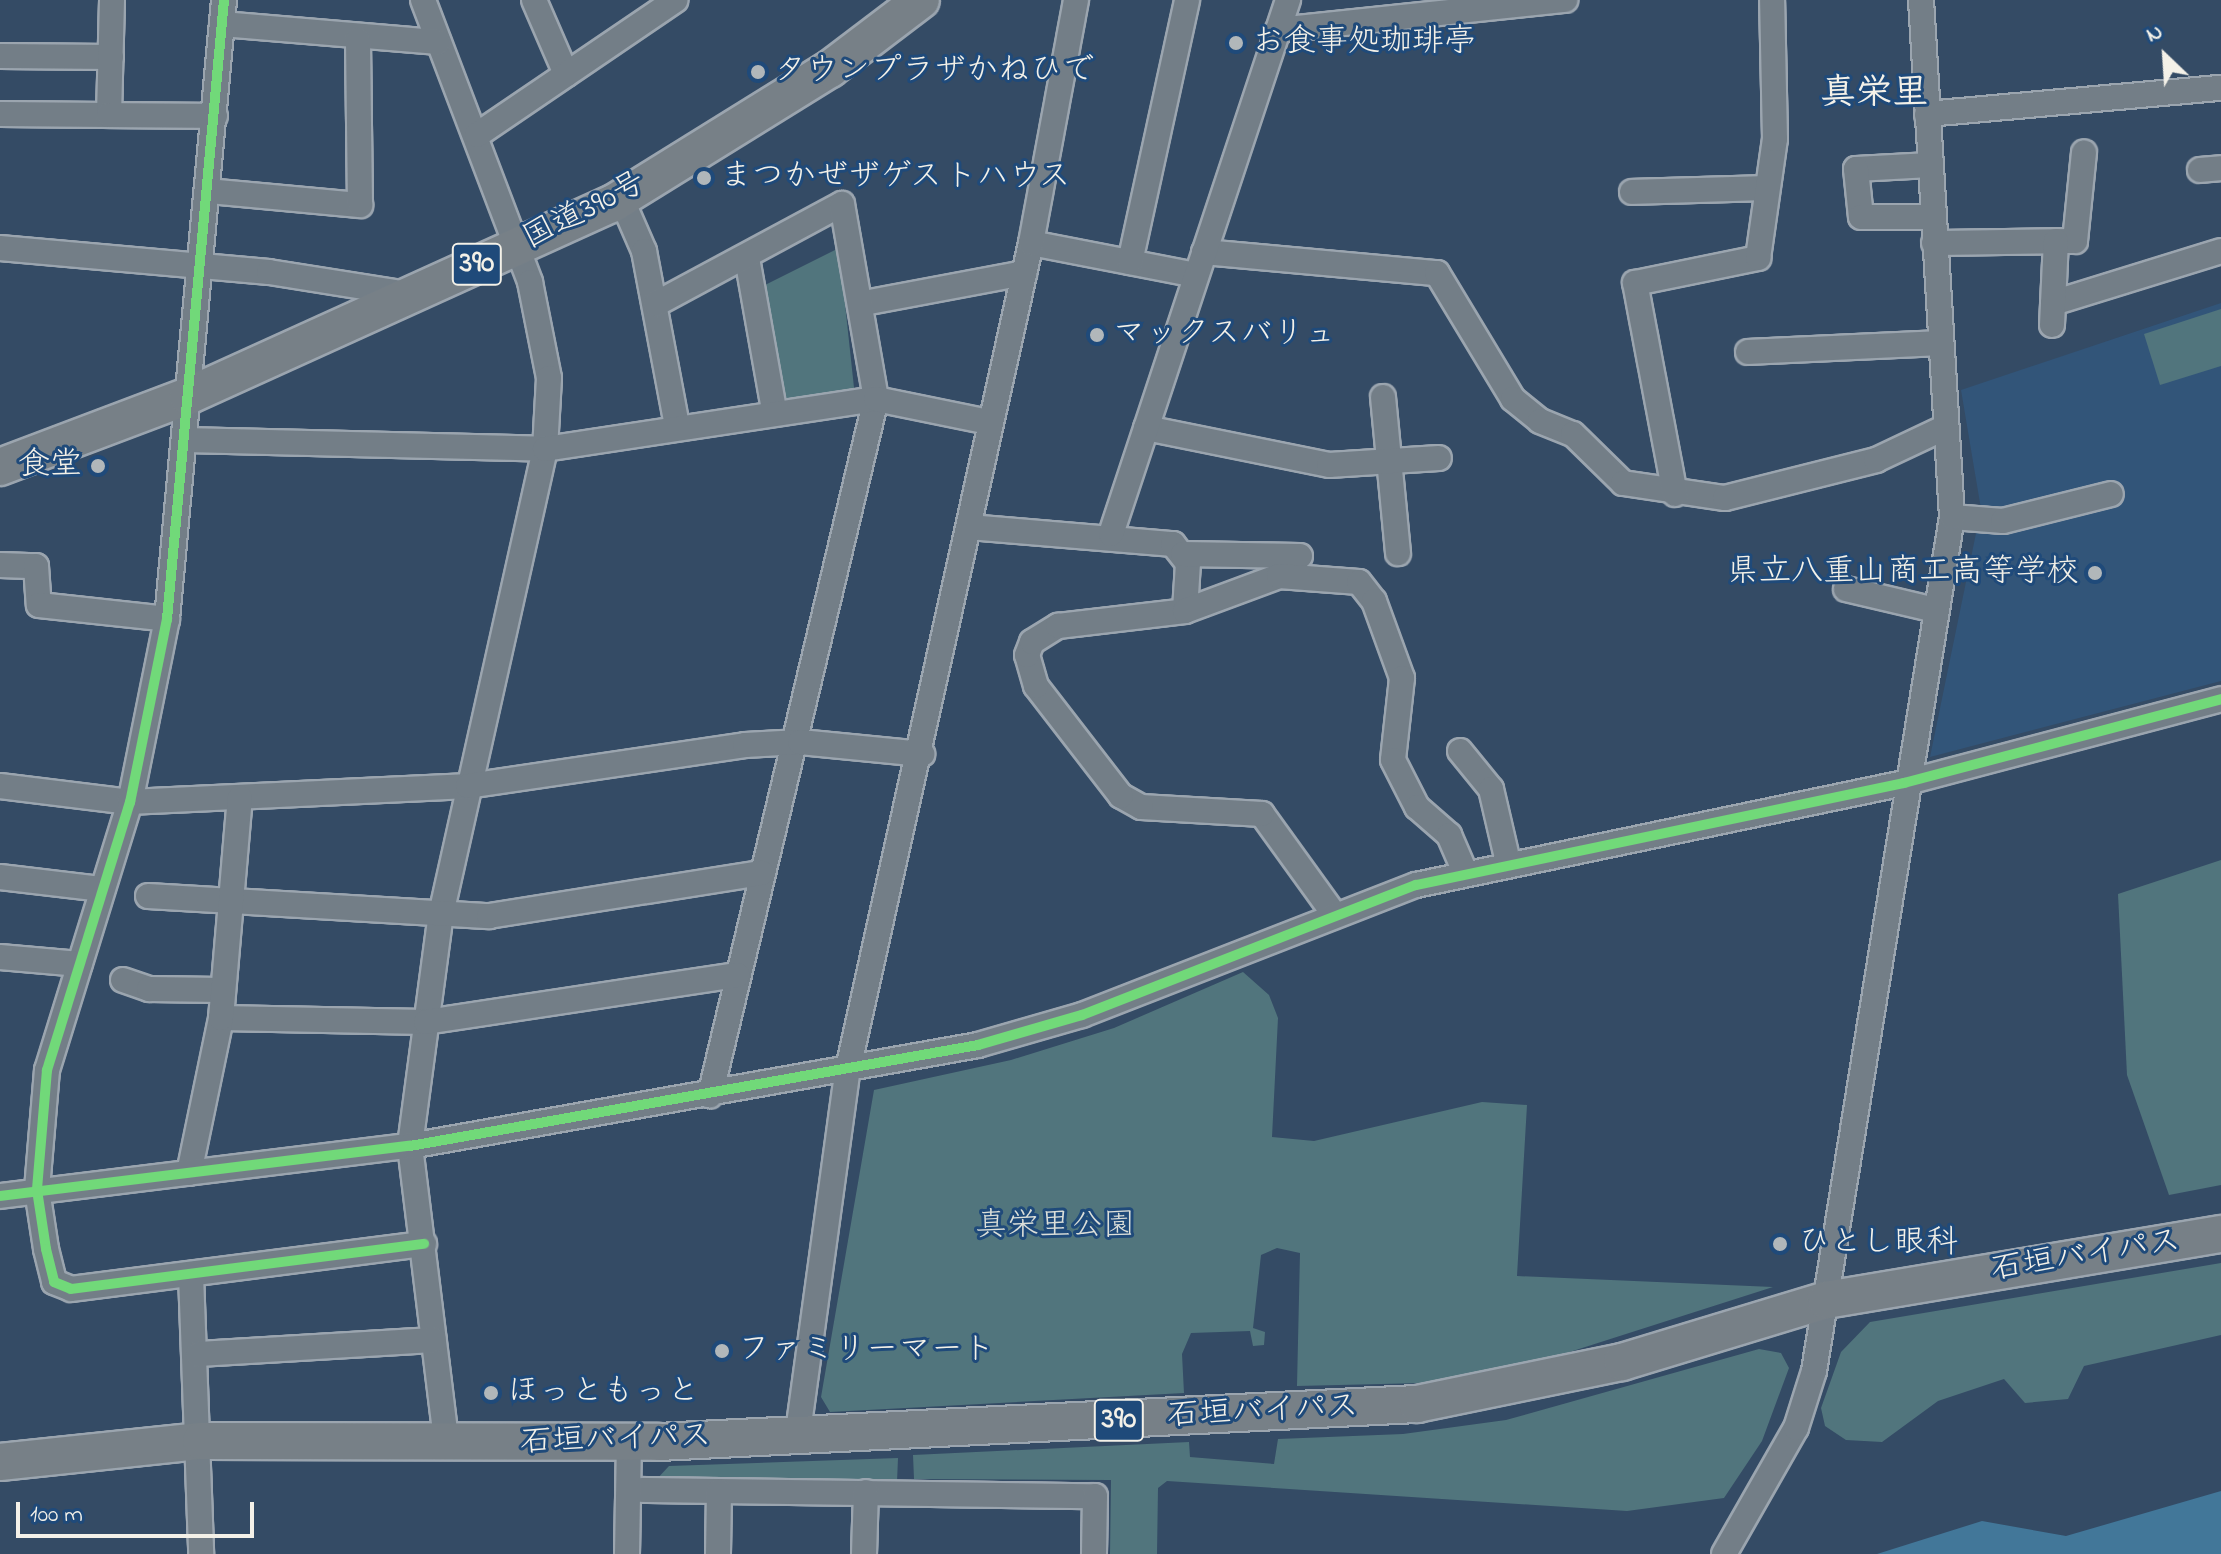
<!DOCTYPE html>
<meta charset="utf-8">
<style>
body{margin:0}
#map{position:relative;width:2221px;height:1554px;overflow:hidden;background:#344b65;font-family:"Indie Flower","Klee One",sans-serif}
div>[style]{position:absolute}
.built>*{inset:0;background:#325579}
.green>*{inset:0;background:#51757d}
.water>*{inset:0;background:#427799}
.roads{filter:drop-shadow(2px 0 #9ba5af) drop-shadow(-2px 0 #9ba5af) drop-shadow(0 2px #9ba5af) drop-shadow(0 -2px #9ba5af)}
.minor>*{height:24px;margin:-12px;padding:0 12px;transform-origin:12px;border-radius:12px;background:#737e87}
.highway>*{height:36px;margin:-18px;padding:0 18px;transform-origin:18px;border-radius:18px;background:#778087}
.cycleway>*{height:10px;margin:-5px;padding:0 5px;transform-origin:5px;border-radius:5px;background:#71d979}
.dots>*{width:22px;height:22px;translate:-50% -50%;box-sizing:border-box;border:4px solid #1f4a7a;border-radius:50%}
span{translate:-50% -50%;white-space:nowrap;text-align:center;line-height:1.15;-webkit-text-stroke:6px #1f4a7a;paint-order:stroke}
.shield-label span{padding:2px 6px;background:#1f4a7a;border:2px solid;border-radius:6px;-webkit-text-stroke-width:0}
.shield-label{font-size:30px;color:#f4f1e8;font-weight:700}
.poi-label{font-size:32px;color:#f4f1e8}
.left{translate:0 -50%;text-align:left}
.right{translate:-100% -50%;text-align:right}
.street-label{font-size:32px;color:#f4f1e8}
.park-label{font-size:32px;color:#dcdfd9}
.quarter-label{font-size:36px;color:#f4f1e8;font-weight:700}
.north{position:absolute;left:2125px;top:16px;width:80px;height:80px;-webkit-text-stroke:6px #1f4a7a;paint-order:stroke;rotate:335deg;font-size:22px;font-weight:700;line-height:32px;text-align:center;color:#f4f1e8}
.north::after{content:'';display:block;margin:auto;width:28px;height:36px;background:#f4f1e8;clip-path:polygon(50% 0,100% 100%,50% 72%,0 100%)}
.scale{position:absolute;left:16px;top:1502px;width:238px;height:36px;box-sizing:border-box;border:4px solid #f4f1e8;border-top:0;padding-left:10px;font-size:24px;line-height:28px;white-space:nowrap;color:#f4f1e8;-webkit-text-stroke:6px #1f4a7a;paint-order:stroke}
</style>
<div id="map">
<div class="built">
<i style="clip-path:polygon(2221px 303px,2221px 681px,1930px 757px,1981px 509px,1961px 390px)"></i>
</div>
<div class="green">
<i style="clip-path:polygon(839px 248px,855px 397px,778px 405px,757px 289px)"></i>
<i style="clip-path:polygon(2221px 309px,2221px 366px,2160px 385px,2144px 334px)"></i>
<i style="clip-path:polygon(2221px 860px,2221px 1185px,2169px 1195px,2127px 1075px,2118px 894px)"></i>
<i style="clip-path:polygon(1243px 972px,1269px 995px,1278px 1018px,1272px 1137px,1314px 1141px,1482px 1102px,1527px 1105px,1517px 1276px,1773px 1287px,1529px 1365px,1423px 1383px,1297px 1386px,1300px 1253px,1277px 1248px,1261px 1255px,1253px 1328px,1265px 1332px,1264px 1345px,1253px 1346px,1250px 1331px,1191px 1333px,1182px 1354px,1184px 1393px,830px 1412px,821px 1397px,874px 1090px,1011px 1060px,1114px 1028px)"></i>
<i style="clip-path:polygon(2221px 1263px,2221px 1335px,2084px 1366px,2068px 1399px,2025px 1403px,2004px 1379px,1938px 1401px,1882px 1442px,1846px 1440px,1825px 1426px,1821px 1408px,1841px 1352px,1870px 1322px)"></i>
<i style="clip-path:polygon(1759px 1349px,1781px 1353px,1789px 1368px,1762px 1441px,1724px 1498px,1627px 1511px,1167px 1481px,1158px 1488px,1157px 1554px,1110px 1554px,1111px 1480px,914px 1479px,913px 1455px,1189px 1442px,1190px 1457px,1274px 1464px,1278px 1439px,1403px 1434px,1506px 1420px)"></i>
<i style="clip-path:polygon(898px 1458px,897px 1482px,656px 1480px,669px 1466px)"></i>
</div>
<div class="water">
<i style="clip-path:polygon(2221px 1491px,2221px 1554px,1877px 1554px,1982px 1521px,2066px 1536px)"></i>
</div>
<div class="roads">
<div class="minor">
<i style="left:224px;top:0;width:622px;rotate:95.26deg"></i>
<i style="left:167px;top:619px;width:187px;rotate:101.4deg"></i>
<i style="left:130px;top:802px;width:281px;rotate:107.2deg"></i>
<i style="left:47px;top:1070px;width:120px;rotate:94.8deg"></i>
<i style="left:37px;top:1190px;width:60px;rotate:81.3deg"></i>
<i style="left:46px;top:1249px;width:34px;rotate:76deg"></i>
<i style="left:54px;top:1282px;width:18px;rotate:22deg"></i>
<i style="left:71px;top:1289px;width:356px;rotate:-7.3deg"></i>
<i style="left:423px;top:0;width:302px;rotate:69.2deg"></i>
<i style="left:530px;top:282px;width:98px;rotate:78.8deg"></i>
<i style="left:549px;top:378px;width:71px;rotate:93.2deg"></i>
<i style="left:545px;top:449px;width:476px;rotate:102.6deg"></i>
<i style="left:441px;top:913px;width:235px;rotate:97.6deg"></i>
<i style="left:410px;top:1146px;width:303px;rotate:83deg"></i>
<i style="left:534px;top:0;width:81px;rotate:66.6deg"></i>
<i style="left:222px;top:24px;width:217px;rotate:4.8deg"></i>
<i style="left:1278px;top:30px;width:289px;rotate:-6deg"></i>
<i style="left:0;top:56px;width:111px;rotate:0.5deg"></i>
<i style="left:0;top:114px;width:109px;rotate:0.5deg"></i>
<i style="left:109px;top:115px;width:115px;rotate:-88.5deg"></i>
<i style="left:1927px;top:114px;width:295px;rotate:-5.1deg"></i>
<i style="left:109px;top:115px;width:106px;rotate:0.5deg"></i>
<i style="left:477px;top:135px;width:240px;rotate:-34.2deg"></i>
<i style="left:1930px;top:165px;width:74px;rotate:176.9deg"></i>
<i style="left:1856px;top:169px;width:48px;rotate:84.1deg"></i>
<i style="left:1861px;top:217px;width:71px"></i>
<i style="left:2200px;top:170px;width:21px;rotate:-5deg"></i>
<i style="left:208px;top:191px;width:153px;rotate:5.3deg"></i>
<i style="left:360px;top:205px;width:165px;rotate:-90.7deg"></i>
<i style="left:1632px;top:192px;width:132px;rotate:-1.7deg"></i>
<i style="left:621px;top:198px;width:58px;rotate:66.5deg"></i>
<i style="left:644px;top:251px;width:177px;rotate:79.3deg"></i>
<i style="left:1031px;top:243px;width:168px;rotate:11deg"></i>
<i style="left:1934px;top:243px;width:141px;rotate:-0.8deg"></i>
<i style="left:2075px;top:241px;width:89px;rotate:-84.2deg"></i>
<i style="left:0;top:248px;width:270px;rotate:5.1deg"></i>
<i style="left:269px;top:272px;width:141px;rotate:9deg"></i>
<i style="left:1204px;top:252px;width:234px;rotate:5.2deg"></i>
<i style="left:1437px;top:273px;width:147px;rotate:58.9deg"></i>
<i style="left:1513px;top:399px;width:35px;rotate:39deg"></i>
<i style="left:1540px;top:421px;width:35px;rotate:22deg"></i>
<i style="left:1573px;top:434px;width:70px;rotate:44.4deg"></i>
<i style="left:1623px;top:483px;width:103px;rotate:8.4deg"></i>
<i style="left:1725px;top:498px;width:156px;rotate:-14.1deg"></i>
<i style="left:1876px;top:460px;width:77px;rotate:-25.2deg"></i>
<i style="left:747px;top:258px;width:154px;rotate:79.9deg"></i>
<i style="left:1130px;top:262px;width:268px;rotate:-77.7deg"></i>
<i style="left:864px;top:303px;width:163px;rotate:-10.6deg"></i>
<i style="left:2053px;top:303px;width:176px;rotate:-17.2deg"></i>
<i style="left:656px;top:304px;width:211px;rotate:-28.3deg"></i>
<i style="left:842px;top:204px;width:198px;rotate:80.1deg"></i>
<i style="left:876px;top:399px;width:716px;rotate:103.4deg"></i>
<i style="left:2052px;top:325px;width:84px;rotate:-87.3deg"></i>
<i style="left:1748px;top:352px;width:192px;rotate:-2.7deg"></i>
<i style="left:1383px;top:397px;width:157px;rotate:84.5deg"></i>
<i style="left:1146px;top:428px;width:187px;rotate:11.4deg"></i>
<i style="left:1329px;top:465px;width:110px;rotate:-3.6deg"></i>
<i style="left:187px;top:440px;width:358px;rotate:1.4deg"></i>
<i style="left:545px;top:449px;width:335px;rotate:-8.6deg"></i>
<i style="left:876px;top:399px;width:115px;rotate:11.5deg"></i>
<i style="left:1675px;top:494px;width:215px;rotate:-100.7deg"></i>
<i style="left:1635px;top:283px;width:126px;rotate:-11.5deg"></i>
<i style="left:1758px;top:258px;width:120px;rotate:-81.9deg"></i>
<i style="left:1775px;top:139px;width:139px;rotate:-91.2deg"></i>
<i style="left:1952px;top:517px;width:51px;rotate:4.5deg"></i>
<i style="left:2003px;top:521px;width:111px;rotate:-14deg"></i>
<i style="left:969px;top:527px;width:205px;rotate:4.8deg"></i>
<i style="left:1173px;top:544px;width:24px;rotate:52deg"></i>
<i style="left:1188px;top:563px;width:48px;rotate:93.6deg"></i>
<i style="left:1111px;top:534px;width:563px;rotate:-71.66deg"></i>
<i style="left:1183px;top:554px;width:117px;rotate:1deg"></i>
<i style="left:0;top:565px;width:36px;rotate:2deg"></i>
<i style="left:36px;top:566px;width:39px;rotate:86deg"></i>
<i style="left:39px;top:605px;width:129px;rotate:6.2deg"></i>
<i style="left:1846px;top:589px;width:91px;rotate:13.3deg"></i>
<i style="left:1460px;top:751px;width:49px;rotate:50.8deg"></i>
<i style="left:1491px;top:789px;width:75px;rotate:76.9deg"></i>
<i style="left:0;top:786px;width:131px;rotate:7deg"></i>
<i style="left:130px;top:802px;width:338px;rotate:-2.7deg"></i>
<i style="left:468px;top:786px;width:280px;rotate:-8.4deg"></i>
<i style="left:745px;top:745px;width:55px;rotate:-3.1deg"></i>
<i style="left:800px;top:742px;width:123px;rotate:5.6deg"></i>
<i style="left:0;top:877px;width:101px;rotate:6.8deg"></i>
<i style="left:148px;top:896px;width:342px;rotate:3.4deg"></i>
<i style="left:489px;top:916px;width:276px;rotate:-9deg"></i>
<i style="left:1334px;top:914px;width:123px;rotate:-125.8deg"></i>
<i style="left:1262px;top:814px;width:121px;rotate:-176.7deg"></i>
<i style="left:1141px;top:807px;width:23px;rotate:-151deg"></i>
<i style="left:1121px;top:796px;width:139px;rotate:-127.7deg"></i>
<i style="left:1036px;top:686px;width:32px;rotate:-106deg"></i>
<i style="left:1027px;top:655px;width:14px;rotate:-69deg"></i>
<i style="left:1032px;top:642px;width:31px;rotate:-32deg"></i>
<i style="left:1058px;top:626px;width:128px;rotate:-6.7deg"></i>
<i style="left:1185px;top:611px;width:100px;rotate:-20.4deg"></i>
<i style="left:1279px;top:576px;width:80px;rotate:4.3deg"></i>
<i style="left:1359px;top:582px;width:24px;rotate:52deg"></i>
<i style="left:1374px;top:601px;width:82px;rotate:70deg"></i>
<i style="left:1402px;top:678px;width:82px;rotate:96.3deg"></i>
<i style="left:1393px;top:760px;width:53px;rotate:62.9deg"></i>
<i style="left:1417px;top:807px;width:43px;rotate:41.2deg"></i>
<i style="left:1449px;top:835px;width:40px;rotate:66.6deg"></i>
<i style="left:0;top:957px;width:80px;rotate:5deg"></i>
<i style="left:123px;top:980px;width:28px;rotate:19deg"></i>
<i style="left:149px;top:989px;width:73px;rotate:0.8deg"></i>
<i style="left:221px;top:1018px;width:205px;rotate:1.1deg"></i>
<i style="left:426px;top:1022px;width:315px;rotate:-8.6deg"></i>
<i style="left:189px;top:1173px;width:158px;rotate:-78.3deg"></i>
<i style="left:221px;top:1018px;width:221px;rotate:-85.1deg"></i>
<i style="left:0;top:1196px;width:413px;rotate:-7deg"></i>
<i style="left:410px;top:1146px;width:577px;rotate:-10.08deg"></i>
<i style="left:978px;top:1045px;width:108px;rotate:-16.1deg"></i>
<i style="left:1082px;top:1015px;width:358px;rotate:-21.3deg"></i>
<i style="left:1416px;top:885px;width:499px;rotate:-11.8deg"></i>
<i style="left:1904px;top:783px;width:328px;rotate:-14.8deg"></i>
<i style="left:191px;top:1275px;width:279px;rotate:87.9deg"></i>
<i style="left:198px;top:1354px;width:236px;rotate:-3.4deg"></i>
<i style="left:798px;top:1432px;width:366px;rotate:-82.2deg"></i>
<i style="left:848px;top:1069px;width:846px;rotate:-77.51deg"></i>
<i style="left:1031px;top:243px;width:247px;rotate:-79.5deg"></i>
<i style="left:642px;top:1490px;width:453px;rotate:0.8deg"></i>
<i style="left:1095px;top:1496px;width:58px;rotate:91deg"></i>
<i style="left:627px;top:1554px;width:112px;rotate:-89deg"></i>
<i style="left:718px;top:1554px;width:63px;rotate:-89.1deg"></i>
<i style="left:864px;top:1554px;width:62px;rotate:-88.2deg"></i>
<i style="left:1724px;top:1554px;width:145px;rotate:-60.3deg"></i>
<i style="left:1796px;top:1428px;width:60px;rotate:-72.5deg"></i>
<i style="left:1814px;top:1371px;width:865px;rotate:-80.82deg"></i>
<i style="left:1952px;top:517px;width:518px;rotate:-93.43deg"></i>
</div>
<div class="highway">
<i style="left:0;top:467px;width:201px;rotate:-20.7deg"></i>
<i style="left:188px;top:396px;width:465px;rotate:-24.4deg"></i>
<i style="left:612px;top:204px;width:256px;rotate:-31.8deg"></i>
<i style="left:830px;top:69px;width:114px;rotate:-37.2deg"></i>
<i style="left:0;top:1462px;width:202px;rotate:-6deg"></i>
<i style="left:201px;top:1441px;width:458px;rotate:0.1deg"></i>
<i style="left:659px;top:1442px;width:759px;rotate:-2.87deg"></i>
<i style="left:1417px;top:1404px;width:209px;rotate:-11.6deg"></i>
<i style="left:1622px;top:1362px;width:213px;rotate:-16.9deg"></i>
<i style="left:1826px;top:1300px;width:400px;rotate:-9.5deg"></i>
</div>
</div>
<div class="cycleway">
<i style="left:224px;top:0;width:622px;rotate:95.26deg"></i>
<i style="left:167px;top:619px;width:187px;rotate:101.4deg"></i>
<i style="left:130px;top:802px;width:281px;rotate:107.2deg"></i>
<i style="left:47px;top:1070px;width:120px;rotate:94.8deg"></i>
<i style="left:37px;top:1190px;width:60px;rotate:81.3deg"></i>
<i style="left:46px;top:1249px;width:34px;rotate:76deg"></i>
<i style="left:54px;top:1282px;width:18px;rotate:22deg"></i>
<i style="left:71px;top:1289px;width:356px;rotate:-7.3deg"></i>
<i style="left:0;top:1196px;width:413px;rotate:-7deg"></i>
<i style="left:410px;top:1146px;width:577px;rotate:-10.08deg"></i>
<i style="left:978px;top:1045px;width:108px;rotate:-16.1deg"></i>
<i style="left:1082px;top:1015px;width:358px;rotate:-21.3deg"></i>
<i style="left:1416px;top:885px;width:499px;rotate:-11.8deg"></i>
<i style="left:1904px;top:783px;width:328px;rotate:-14.8deg"></i>
</div>
<div class="dots">
<i style="left:1236px;top:43px;background:#b1b7ba"></i>
<i style="left:758px;top:72px;background:#b1b7ba"></i>
<i style="left:704px;top:178px;background:#b1b7ba"></i>
<i style="left:1097px;top:335px;background:#b1b7ba"></i>
<i style="left:98px;top:466px;background:#b1b7ba"></i>
<i style="left:2095px;top:573px;background:#b1b7ba"></i>
<i style="left:1780px;top:1244px;background:#b1b7ba"></i>
<i style="left:722px;top:1351px;background:#b1b7ba"></i>
<i style="left:491px;top:1393px;background:#b1b7ba"></i>
</div>
<div class="shield-label">
<span style="left:477px;top:264px">390</span>
<span style="left:1119px;top:1420px">390</span>
</div>
<div class="poi-label">
<span class="left" style="left:1252px;top:43px">お食事処珈琲亭</span>
<span class="left" style="left:774px;top:72px">タウンプラザかねひで</span>
<span class="left" style="left:720px;top:178px">まつかぜザゲストハウス</span>
<span class="left" style="left:1113px;top:335px">マックスバリュ</span>
<span class="right" style="left:82px;top:466px">食堂</span>
<span class="right" style="left:2079px;top:573px">県立八重山商工高等学校</span>
<span class="left" style="left:1798px;top:1244px">ひとし眼科</span>
<span class="left" style="left:738px;top:1351px">ファミリーマート</span>
<span class="left" style="left:507px;top:1393px">ほっともっと</span>
</div>
<div class="street-label">
<span style="left:585px;top:212px;rotate:-27deg">国道390号</span>
<span style="left:2086px;top:1257px;rotate:-9deg">石垣バイパス</span>
<span style="left:1263px;top:1413px;rotate:-3deg">石垣バイパス</span>
<span style="left:616px;top:1441px;rotate:-2deg">石垣バイパス</span>
</div>
<div class="park-label">
<span style="left:1055px;top:1227px">真栄里公園</span>
</div>
<div class="quarter-label">
<span style="left:1874px;top:95px">真栄里</span>
</div>
<div class="north">N</div>
<div class="scale">100 m</div>
</div>
